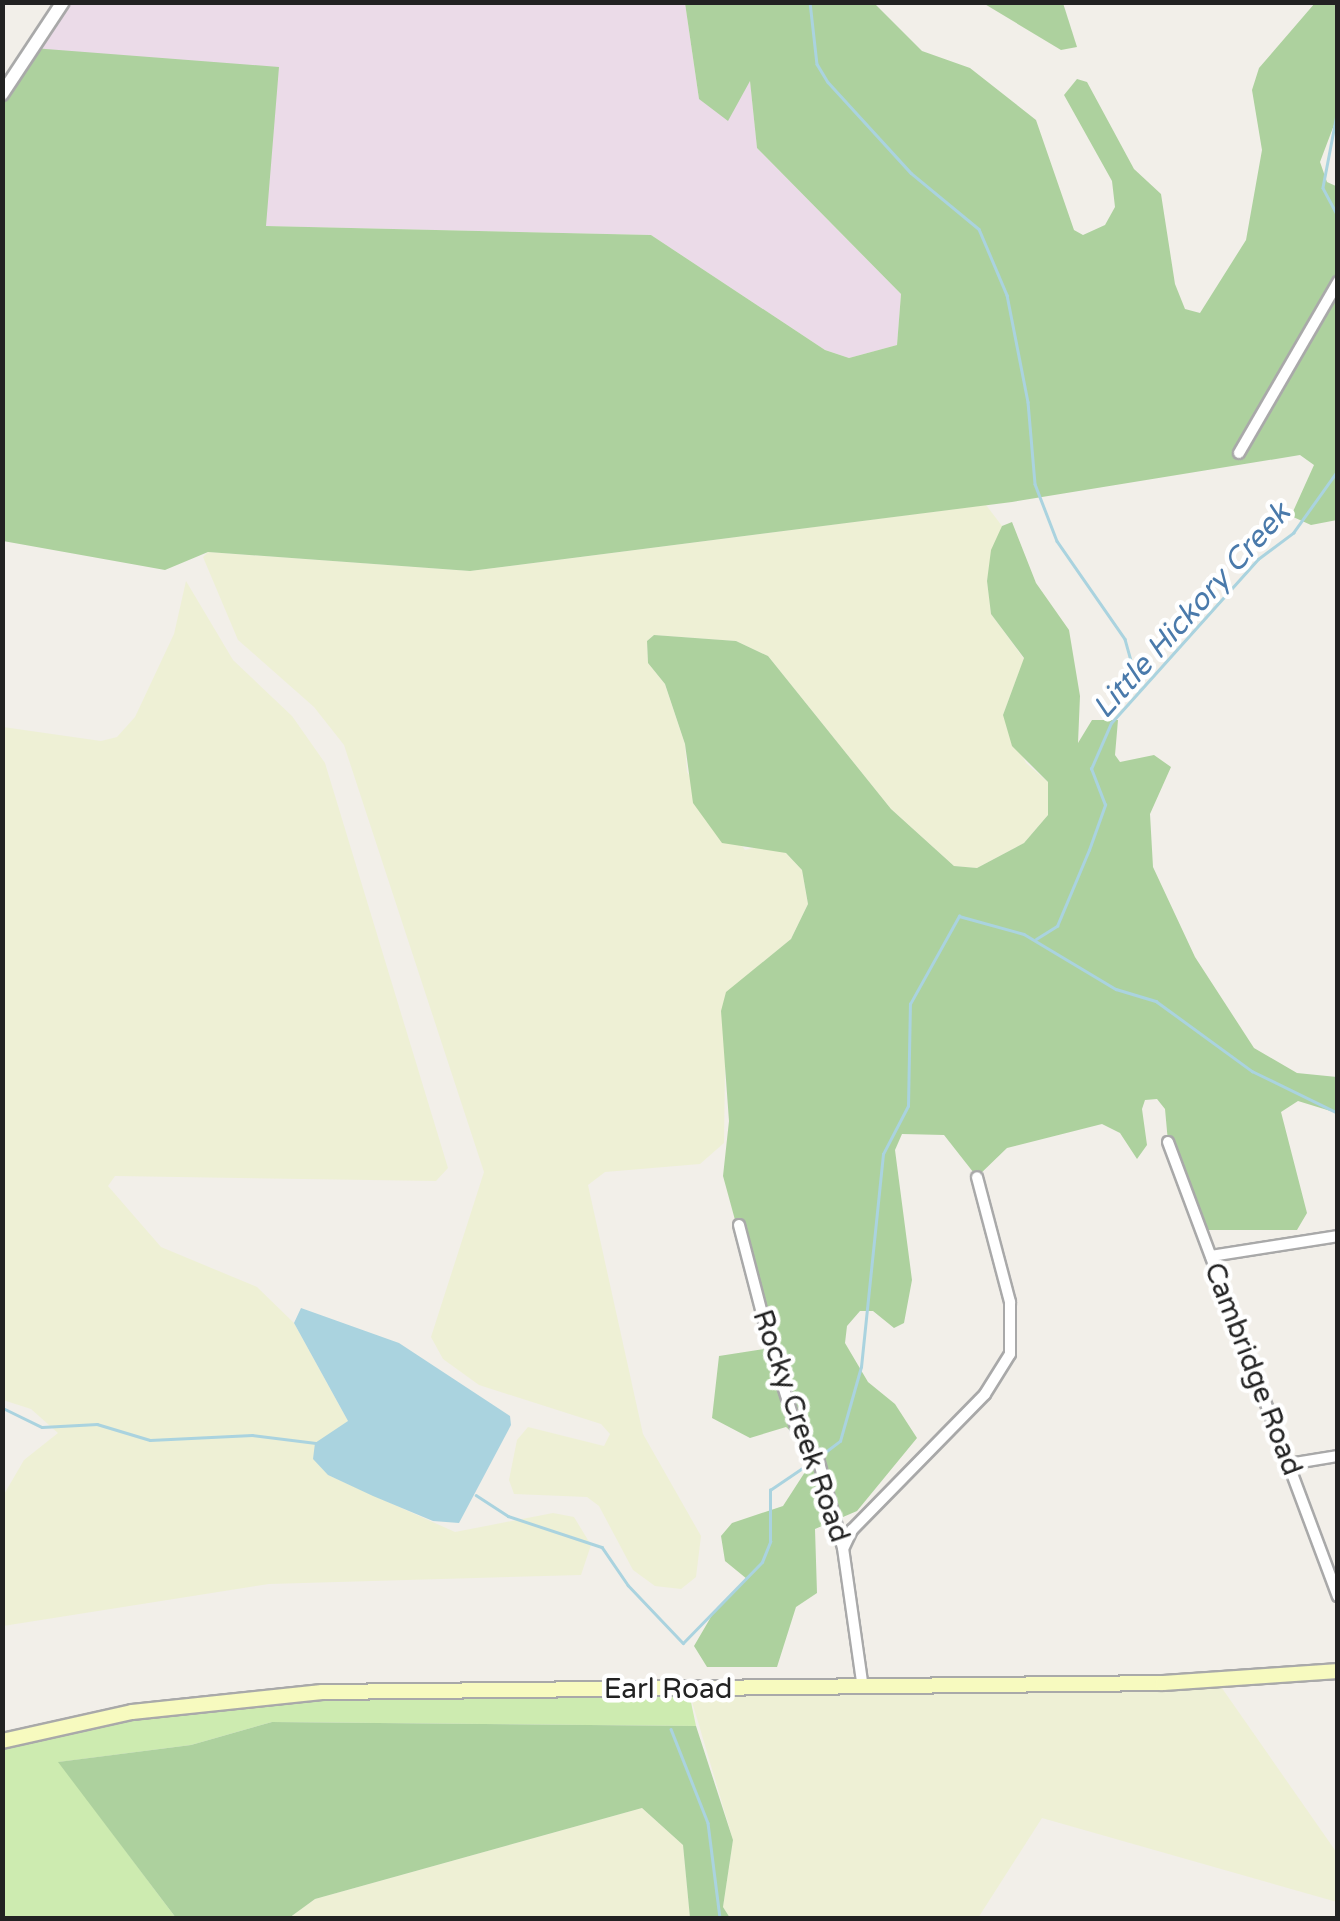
<!DOCTYPE html>
<style>
body{margin:0}
#map{position:relative;width:1340px;height:1921px;overflow:hidden;background:#f2efe9;font-family:"Varela Round",sans-serif}
div>[style]{position:absolute}
.industrial>*{inset:0;background:#ebdbe8}
.farmland>*{inset:0;background:#eef0d5}
.grass>*{inset:0;background:#cdebb0}
.forest>*{inset:0;background:#add19e}
.water>*{inset:0;background:#aad3df}
.stream>*{height:2.5px;margin:-1.25px;padding:0 1.25px;transform-origin:1.25px;border-radius:1.25px;background:#aad3df}
.roads{filter:drop-shadow(2px 0 #a9a9a9) drop-shadow(-2px 0 #a9a9a9) drop-shadow(0 2px #a9a9a9) drop-shadow(0 -2px #a9a9a9)}
.minor>*{height:10px;margin:-5px;padding:0 5px;transform-origin:5px;border-radius:5px;background:#fff}
.tertiary>*{height:12px;margin:-6px;padding:0 6px;transform-origin:6px;border-radius:6px;background:#fff}
.secondary>*{height:14px;margin:-7px;padding:0 7px;transform-origin:7px;border-radius:7px;background:#f7fabf}
span{translate:-50% -50%;white-space:nowrap;text-align:center;line-height:1.15;-webkit-text-stroke:9px #fff;paint-order:stroke}
.street-label{font-size:28px;color:#222}
.water-label{font-size:30px;color:#4a7aab;font-style:italic}
.frame{position:absolute;inset:0;border:5px solid #222;pointer-events:none}
</style>
<div id="map">
<div class="industrial">
<i style="clip-path:polygon(63px 3px,685px 3px,699px 99px,750px 79px,757px 148px,901px 294px,897px 345px,849px 358px,825px 350px,651px 235px,265px 226px,33px 48px)"></i>
</div>
<div class="farmland">
<i style="clip-path:polygon(986px 505px,1002px 526px,987px 580px,991px 614px,1024px 659px,1003px 715px,1026px 763px,1048px 782px,1048px 815px,1024px 843px,977px 868px,954px 866px,891px 809px,768px 656px,736px 641px,654px 635px,647px 641px,648px 663px,665px 684px,685px 744px,687px 772px,745px 850px,765px 845px,786px 853px,802px 870px,808px 904px,791px 939px,726px 993px,724px 1143px,700px 1164px,605px 1172px,588px 1185px,643px 1434px,701px 1536px,696px 1577px,681px 1589px,655px 1586px,633px 1570px,599px 1506px,587px 1497px,514px 1494px,509px 1480px,517px 1440px,528px 1427px,604px 1446px,610px 1434px,601px 1424px,479px 1385px,443px 1359px,431px 1337px,484px 1172px,344px 745px,314px 707px,238px 640px,203px 557px,208px 552px,470px 571px)"></i>
<i style="clip-path:polygon(186px 581px,233px 660px,292px 716px,325px 763px,448px 1168px,436px 1181px,115px 1176px,108px 1186px,161px 1247px,257px 1287px,294px 1323px,348px 1421px,328px 1475px,455px 1532px,553px 1513px,574px 1517px,591px 1545px,581px 1575px,269px 1584px,3px 1626px,3px 1496px,24px 1460px,58px 1433px,31px 1409px,3px 1400px,3px 727px,101px 741px,117px 737px,135px 717px,174px 634px)"></i>
<i style="clip-path:polygon(1217px 1681px,1337px 1853px,1337px 1902px,1042px 1818px,978px 1918px,730px 1918px,723px 1907px,733px 1840px,688px 1688px)"></i>
<i style="clip-path:polygon(642px 1808px,683px 1845px,690px 1918px,289px 1918px,315px 1899px)"></i>
</div>
<div class="grass">
<i style="clip-path:polygon(688px 1688px,696px 1726px,272px 1722px,191px 1745px,59px 1762px,176px 1918px,3px 1918px,3px 1741px,257px 1696px)"></i>
</div>
<div class="forest">
<i style="clip-path:polygon(685px 3px,874px 3px,922px 51px,970px 68px,1036px 120px,1074px 230px,1083px 235px,1105px 225px,1115px 207px,1112px 181px,1064px 95px,1077px 79px,1087px 82px,1134px 169px,1161px 194px,1175px 284px,1185px 309px,1200px 313px,1246px 240px,1262px 150px,1252px 90px,1259px 68px,1315px 3px,1337px 3px,1337px 117px,1320px 162px,1327px 182px,1338px 187px,1337px 520px,1311px 525px,1291px 516px,1314px 465px,1300px 455px,1012px 502px,470px 571px,208px 552px,165px 570px,3px 541px,3px 94px,33px 48px,279px 67px,266px 226px,651px 235px,825px 350px,849px 358px,897px 345px,901px 294px,757px 148px,750px 81px,728px 121px,699px 99px)"></i>
<i style="clip-path:polygon(983px 3px,1063px 3px,1077px 47px,1061px 50px)"></i>
<i style="clip-path:polygon(1012px 522px,1036px 583px,1069px 630px,1080px 696px,1078px 743px,1092px 720px,1118px 720px,1115px 755px,1120px 762px,1154px 755px,1171px 767px,1150px 814px,1153px 867px,1195px 957px,1254px 1048px,1297px 1073px,1337px 1077px,1337px 1113px,1298px 1101px,1281px 1112px,1307px 1213px,1297px 1230px,1201px 1230px,1168px 1142px,1165px 1109px,1157px 1099px,1145px 1100px,1142px 1109px,1147px 1145px,1137px 1159px,1120px 1133px,1102px 1124px,1007px 1148px,977px 1177px,944px 1135px,902px 1134px,895px 1150px,912px 1280px,904px 1323px,894px 1328px,873px 1311px,860px 1311px,847px 1326px,845px 1343px,868px 1382px,895px 1404px,917px 1438px,857px 1511px,815px 1529px,817px 1593px,796px 1607px,777px 1667px,707px 1667px,694px 1646px,715px 1610px,747px 1579px,725px 1561px,721px 1536px,732px 1523px,783px 1506px,816px 1455px,786px 1427px,750px 1438px,712px 1418px,719px 1356px,770px 1348px,723px 1176px,729px 1121px,721px 1011px,726px 992px,791px 939px,808px 904px,802px 870px,786px 853px,722px 843px,693px 803px,685px 744px,665px 684px,648px 663px,647px 641px,654px 635px,736px 641px,768px 656px,891px 809px,954px 866px,977px 868px,1024px 843px,1048px 815px,1048px 782px,1012px 746px,1003px 715px,1024px 658px,991px 614px,987px 581px,991px 550px,1002px 526px)"></i>
<i style="clip-path:polygon(272px 1722px,696px 1726px,733px 1840px,723px 1907px,730px 1918px,690px 1918px,683px 1845px,642px 1808px,315px 1899px,289px 1918px,176px 1918px,58px 1762px,191px 1745px)"></i>
</div>
<div class="water">
<i style="clip-path:polygon(301px 1308px,399px 1343px,510px 1416px,511px 1425px,459px 1523px,433px 1521px,373px 1496px,328px 1475px,313px 1459px,315px 1443px,348px 1421px,294px 1323px)"></i>
</div>
<div class="stream">
<i style="left:810px;top:2px;width:62px;rotate:83.6deg"></i>
<i style="left:817px;top:64px;width:21px;rotate:59deg"></i>
<i style="left:828px;top:82px;width:123px;rotate:47.6deg"></i>
<i style="left:911px;top:173px;width:88px;rotate:39.5deg"></i>
<i style="left:979px;top:229px;width:72px;rotate:67deg"></i>
<i style="left:1007px;top:295px;width:109px;rotate:78.9deg"></i>
<i style="left:1028px;top:402px;width:82px;rotate:85.1deg"></i>
<i style="left:1035px;top:484px;width:61px;rotate:68.9deg"></i>
<i style="left:1057px;top:541px;width:119px;rotate:55.2deg"></i>
<i style="left:1125px;top:639px;width:52px;rotate:74.4deg"></i>
<i style="left:1338px;top:109px;width:80px;rotate:100.8deg"></i>
<i style="left:1323px;top:188px;width:32px;rotate:62deg"></i>
<i style="left:1036px;top:939px;width:25px;rotate:-32deg"></i>
<i style="left:1057px;top:926px;width:82px;rotate:-67.2deg"></i>
<i style="left:1089px;top:850px;width:48px;rotate:-70.4deg"></i>
<i style="left:1105px;top:805px;width:39px;rotate:-111deg"></i>
<i style="left:1091px;top:769px;width:50px;rotate:-66.5deg"></i>
<i style="left:1111px;top:723px;width:220px;rotate:-48.1deg"></i>
<i style="left:1258px;top:559px;width:44px;rotate:-36.6deg"></i>
<i style="left:1293px;top:533px;width:77px;rotate:-54.5deg"></i>
<i style="left:3px;top:1408px;width:43px;rotate:26deg"></i>
<i style="left:42px;top:1427px;width:55px;rotate:-3.1deg"></i>
<i style="left:97px;top:1424px;width:55px;rotate:16.8deg"></i>
<i style="left:150px;top:1440px;width:102px;rotate:-2.8deg"></i>
<i style="left:252px;top:1435px;width:64px;rotate:7.2deg"></i>
<i style="left:820px;top:1456px;width:25px;rotate:-37deg"></i>
<i style="left:840px;top:1441px;width:77px;rotate:-74.2deg"></i>
<i style="left:861px;top:1367px;width:214px;rotate:-84.1deg"></i>
<i style="left:883px;top:1154px;width:54px;rotate:-62.5deg"></i>
<i style="left:908px;top:1106px;width:102px;rotate:-88.9deg"></i>
<i style="left:910px;top:1004px;width:101px;rotate:-60.9deg"></i>
<i style="left:959px;top:916px;width:67px;rotate:15.5deg"></i>
<i style="left:1024px;top:934px;width:107px;rotate:30.9deg"></i>
<i style="left:1116px;top:989px;width:42px;rotate:16.7deg"></i>
<i style="left:1156px;top:1001px;width:119px;rotate:36.1deg"></i>
<i style="left:1252px;top:1071px;width:96px;rotate:26deg"></i>
<i style="left:476px;top:1495px;width:38px;rotate:33deg"></i>
<i style="left:508px;top:1516px;width:99px;rotate:18.3deg"></i>
<i style="left:602px;top:1547px;width:46px;rotate:55.6deg"></i>
<i style="left:628px;top:1585px;width:80px;rotate:46.5deg"></i>
<i style="left:683px;top:1643px;width:113px;rotate:-45.7deg"></i>
<i style="left:762px;top:1562px;width:22px;rotate:-68deg"></i>
<i style="left:770px;top:1542px;width:52px;rotate:-90deg"></i>
<i style="left:770px;top:1490px;width:52px;rotate:-34deg"></i>
<i style="left:671px;top:1729px;width:101px;rotate:68.5deg"></i>
<i style="left:708px;top:1823px;width:96px;rotate:82.8deg"></i>
</div>
<div class="roads">
<div class="minor">
<i style="left:1239px;top:453px;width:198px;rotate:-59.9deg"></i>
<i style="left:1168px;top:1142px;width:485px;rotate:69.5deg"></i>
<i style="left:739px;top:1225px;width:127px;rotate:75.4deg"></i>
<i style="left:771px;top:1348px;width:89px;rotate:72.4deg"></i>
<i style="left:798px;top:1433px;width:33px;rotate:52deg"></i>
<i style="left:818px;top:1459px;width:92px;rotate:74.3deg"></i>
<i style="left:843px;top:1548px;width:141px;rotate:81.9deg"></i>
<i style="left:1211px;top:1256px;width:129px;rotate:-8.9deg"></i>
<i style="left:1289px;top:1464px;width:50px;rotate:-9.3deg"></i>
<i style="left:844px;top:1547px;width:19px;rotate:-65deg"></i>
<i style="left:852px;top:1530px;width:190px;rotate:-45.6deg"></i>
<i style="left:985px;top:1394px;width:47px;rotate:-58deg"></i>
<i style="left:1010px;top:1354px;width:52px;rotate:-90deg"></i>
<i style="left:1010px;top:1302px;width:129px;rotate:-104.8deg"></i>
</div>
<div class="tertiary">
<i style="left:2px;top:94px;width:110px;rotate:-56.5deg"></i>
</div>
<div class="secondary">
<i style="left:2px;top:1741px;width:133px;rotate:-12.6deg"></i>
<i style="left:132px;top:1712px;width:191px;rotate:-6deg"></i>
<i style="left:322px;top:1692px;width:841px;rotate:-0.61deg"></i>
<i style="left:1163px;top:1683px;width:175px;rotate:-3.9deg"></i>
</div>
</div>
<div class="street-label">
<span style="left:1253px;top:1369px;rotate:69deg">Cambridge Road</span>
<span style="left:801px;top:1426px;rotate:71deg">Rocky Creek Road</span>
<span style="left:668px;top:1689px">Earl Road</span>
</div>
<div class="water-label">
<span style="left:1192px;top:611px;rotate:-48deg">Little Hickory Creek</span>
</div>
<div class="frame"></div>
</div>
